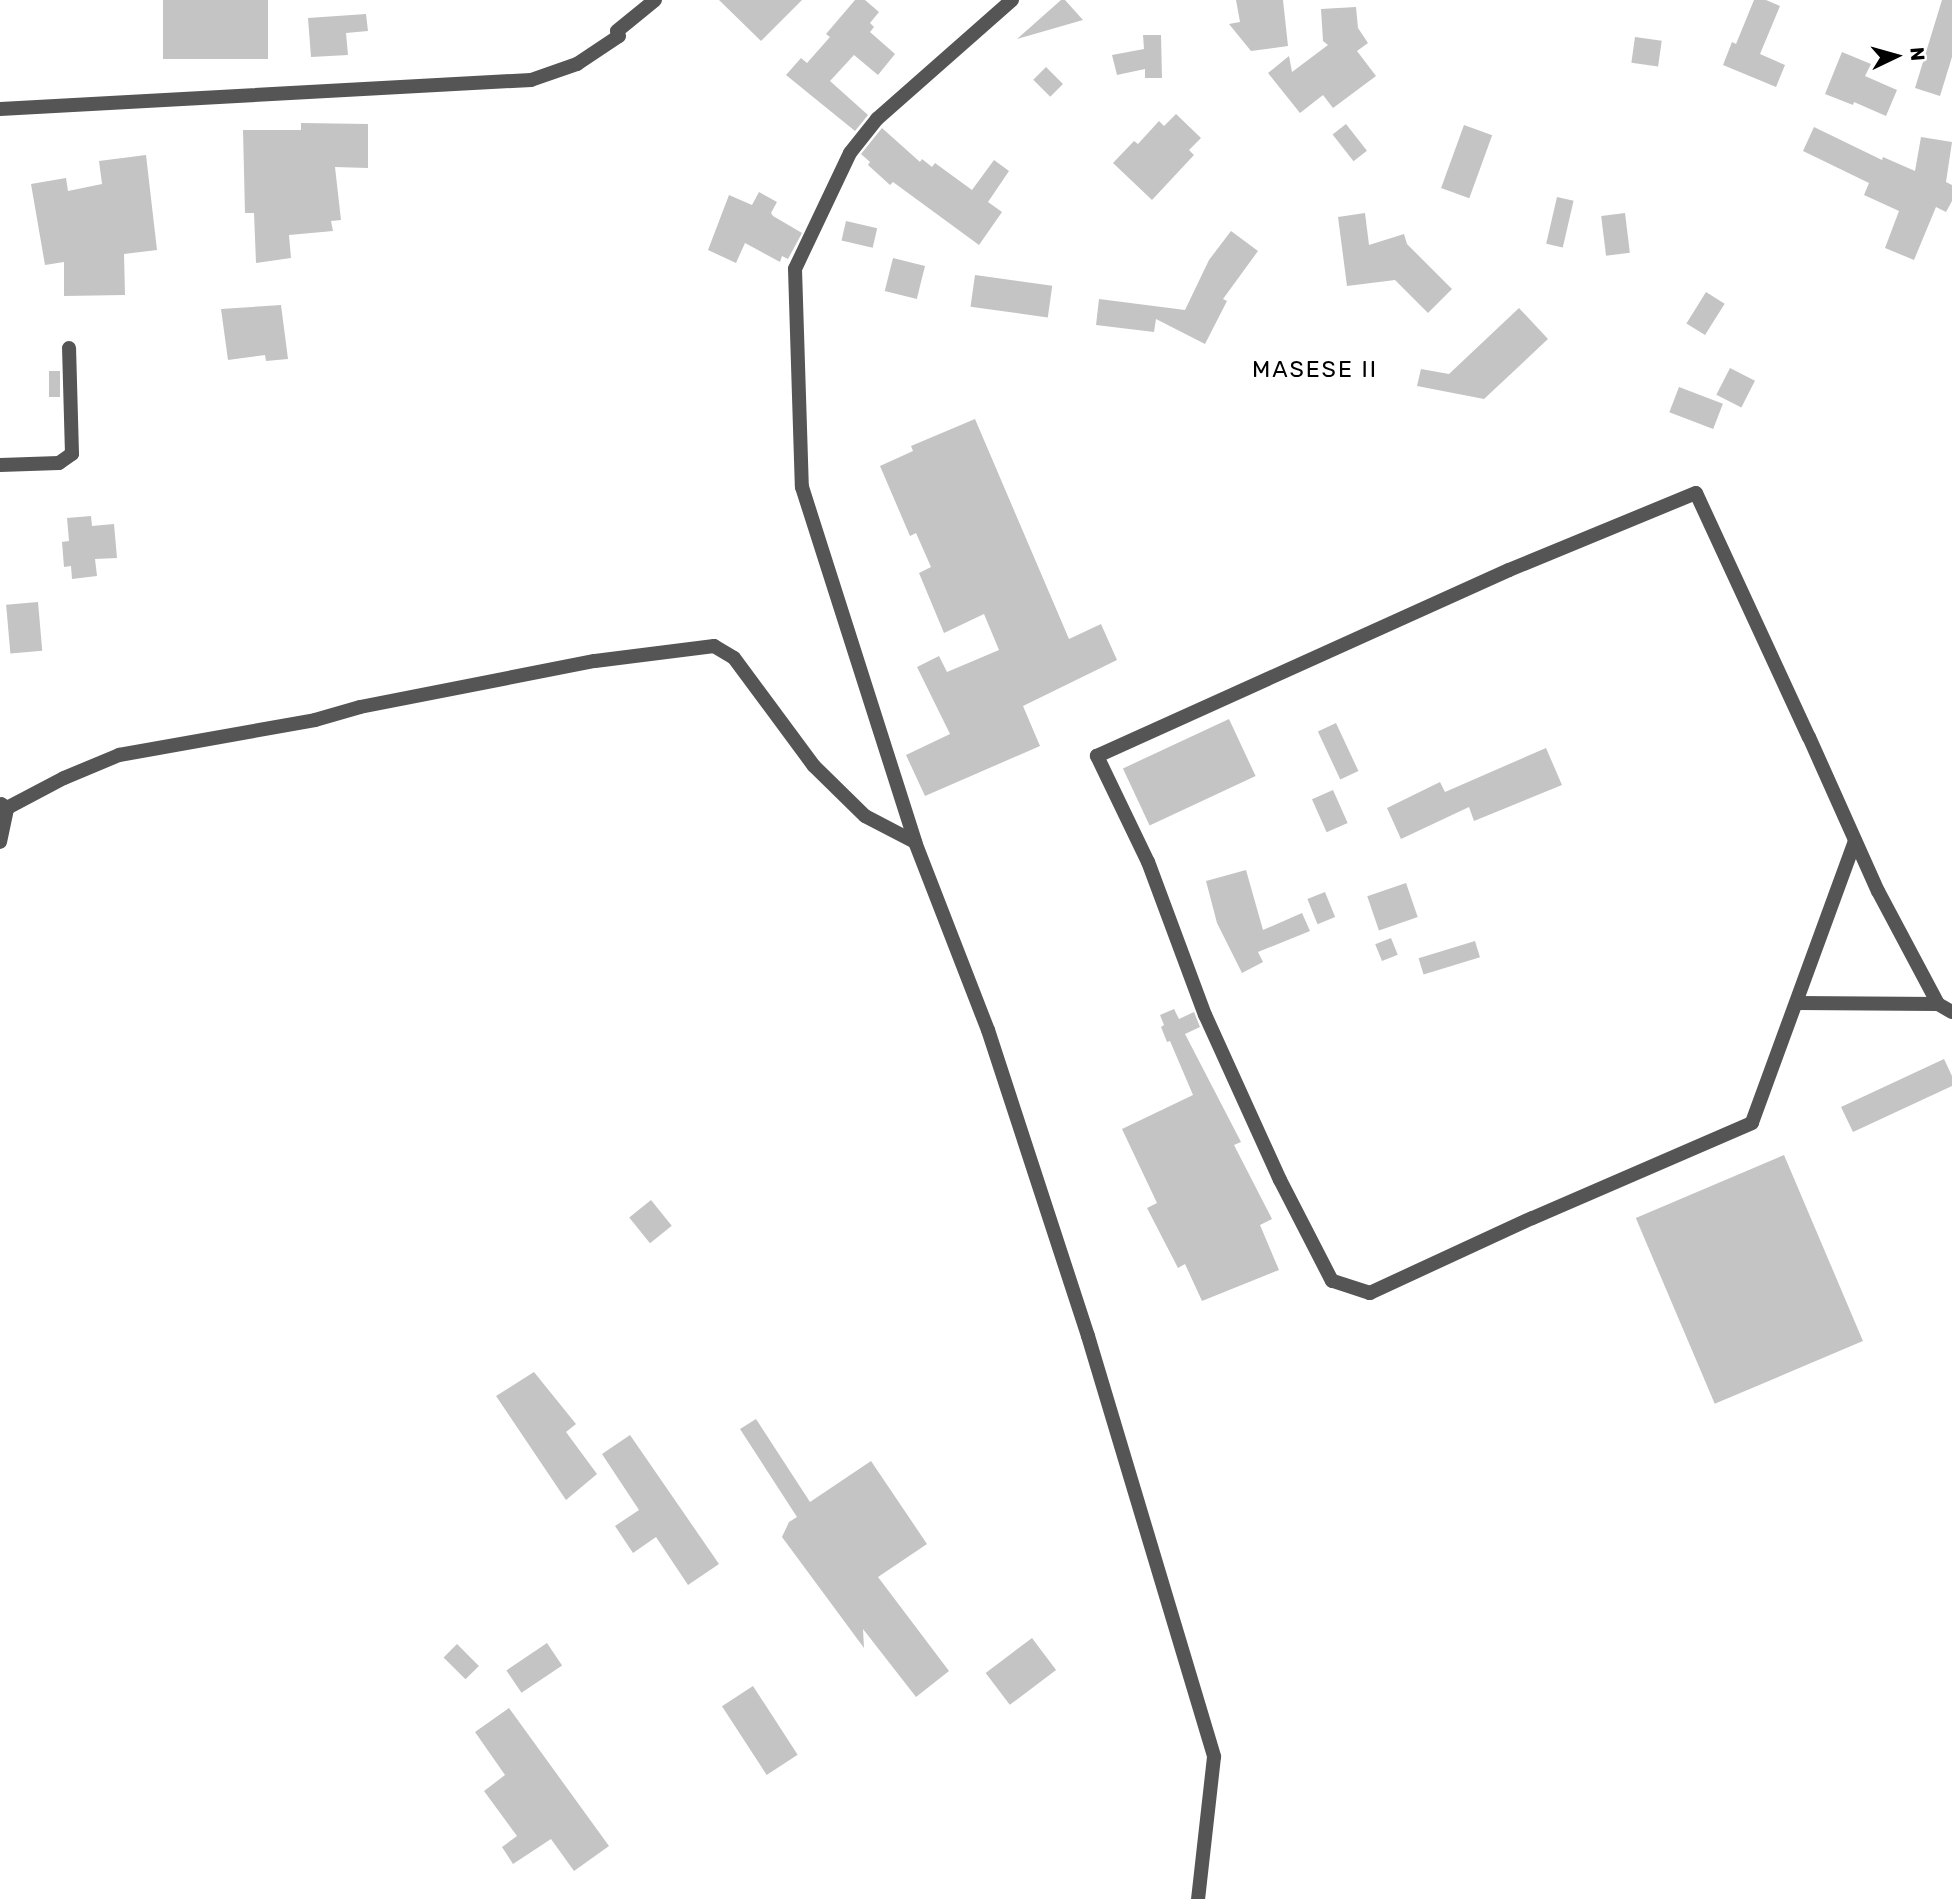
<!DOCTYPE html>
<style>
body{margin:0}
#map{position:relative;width:1952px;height:1899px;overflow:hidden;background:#fff;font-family:Rubik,sans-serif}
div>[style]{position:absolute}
.building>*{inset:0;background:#c4c4c4;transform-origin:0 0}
.street>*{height:14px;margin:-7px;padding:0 7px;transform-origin:7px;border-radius:7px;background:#555}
span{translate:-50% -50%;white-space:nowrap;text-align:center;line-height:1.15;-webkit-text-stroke:7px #fff;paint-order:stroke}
.quarter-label{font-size:23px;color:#000;letter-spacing:2px}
.north{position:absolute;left:1861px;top:21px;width:70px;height:70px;-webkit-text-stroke:5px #fff;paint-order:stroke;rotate:85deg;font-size:19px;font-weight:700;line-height:28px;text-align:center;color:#000}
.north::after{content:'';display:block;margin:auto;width:24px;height:32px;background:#000;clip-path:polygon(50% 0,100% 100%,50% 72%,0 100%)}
</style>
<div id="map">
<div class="building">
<i style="left:163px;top:0;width:105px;height:59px"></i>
<i style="clip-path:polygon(719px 0,802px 0,761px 41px)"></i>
<i style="clip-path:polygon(855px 0,865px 0,879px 12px,870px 23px,874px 27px,870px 32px,895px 54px,878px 75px,854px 55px,830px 81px,868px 115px,855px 131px,786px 75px,801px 58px,807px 63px,830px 37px,826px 34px)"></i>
<i style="clip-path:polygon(1061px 0,1065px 0,1083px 20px,1017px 39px)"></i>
<i style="clip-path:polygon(1236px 0,1283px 0,1288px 46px,1251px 51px,1229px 24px,1240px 22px)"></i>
<i style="clip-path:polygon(1754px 0,1766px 0,1780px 6px,1760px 54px,1785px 65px,1776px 87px,1723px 65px,1732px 42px,1736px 44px)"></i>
<i style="clip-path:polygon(1942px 0,1952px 0,1952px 57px,1940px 96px,1915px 88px)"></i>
<i style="clip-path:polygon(1356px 7px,1358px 28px,1368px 43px,1357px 51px,1376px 76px,1333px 108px,1323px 95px,1300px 113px,1268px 73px,1289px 56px,1292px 72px,1328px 45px,1323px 41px,1321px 9px)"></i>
<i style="clip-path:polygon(366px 14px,368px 31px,346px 33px,348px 55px,311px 57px,308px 18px)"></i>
<i style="clip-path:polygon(1143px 35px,1161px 35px,1162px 78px,1145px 78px,1145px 69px,1117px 75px,1112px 55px,1144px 49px)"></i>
<i style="left:1635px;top:37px;width:27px;height:26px;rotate:8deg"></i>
<i style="clip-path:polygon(1842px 52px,1871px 64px,1865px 76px,1897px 90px,1886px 116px,1854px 102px,1853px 105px,1825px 94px)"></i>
<i style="left:1046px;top:67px;width:24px;height:18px;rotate:45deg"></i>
<i style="clip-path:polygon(1176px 114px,1201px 138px,1189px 150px,1194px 155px,1152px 200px,1113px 163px,1134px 141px,1138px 144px,1159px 121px,1164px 126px)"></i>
<i style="clip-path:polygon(301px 123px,368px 124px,368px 168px,335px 167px,341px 220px,331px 221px,333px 231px,289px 235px,291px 258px,256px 263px,254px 213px,245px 213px,243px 130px,301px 130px)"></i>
<i style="left:1346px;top:124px;width:34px;height:17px;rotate:52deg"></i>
<i style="left:1464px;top:125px;width:30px;height:67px;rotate:20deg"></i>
<i style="clip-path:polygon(1814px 127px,1882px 160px,1883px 157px,1915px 171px,1921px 137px,1952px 142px,1946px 182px,1952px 185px,1952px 201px,1946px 212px,1936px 207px,1914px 260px,1885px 248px,1899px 211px,1864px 195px,1869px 183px,1803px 151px)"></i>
<i style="clip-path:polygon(882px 128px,920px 162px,922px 159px,932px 167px,935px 163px,972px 190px,994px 160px,1009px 171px,988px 202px,1002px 212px,979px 245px,893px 182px,890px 185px,868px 165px,870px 162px,861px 154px)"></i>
<i style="clip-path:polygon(146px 155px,157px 250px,124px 254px,125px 295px,64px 296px,64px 262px,45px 265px,31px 184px,66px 178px,68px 191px,102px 184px,99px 161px)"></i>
<i style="clip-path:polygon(759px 192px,777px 202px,771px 213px,773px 216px,802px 233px,788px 259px,782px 256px,780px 262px,745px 243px,736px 263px,708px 250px,729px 195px,752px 205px)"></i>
<i style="left:1557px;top:197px;width:17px;height:48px;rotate:13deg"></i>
<i style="clip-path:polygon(1365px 213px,1369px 245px,1404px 234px,1407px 244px,1452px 289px,1428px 313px,1395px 280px,1347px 286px,1338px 217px)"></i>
<i style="left:1625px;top:213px;width:40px;height:24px;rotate:83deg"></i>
<i style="left:846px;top:221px;width:32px;height:20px;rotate:13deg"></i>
<i style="clip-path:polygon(1231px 231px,1258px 251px,1223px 299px,1227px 301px,1205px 344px,1156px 319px,1154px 332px,1096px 325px,1099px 299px,1185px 310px,1209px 260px)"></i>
<i style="left:893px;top:258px;width:33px;height:34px;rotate:14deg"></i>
<i style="left:975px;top:275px;width:78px;height:32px;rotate:8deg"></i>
<i style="left:1706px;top:292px;width:22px;height:37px;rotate:32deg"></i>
<i style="clip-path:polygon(281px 305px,288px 359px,266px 361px,265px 355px,228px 360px,221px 309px)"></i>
<i style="clip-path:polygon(1519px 308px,1548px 339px,1484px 399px,1417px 386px,1421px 369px,1449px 374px)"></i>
<i style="left:1730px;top:368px;width:28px;height:30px;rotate:27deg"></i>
<i style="left:49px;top:371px;width:11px;height:26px"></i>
<i style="left:1679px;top:387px;width:47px;height:27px;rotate:21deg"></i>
<i style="clip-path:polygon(975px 419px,1069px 639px,1101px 624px,1117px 660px,1023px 706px,1040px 746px,925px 796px,906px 755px,950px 734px,917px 667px,939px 656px,947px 672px,999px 650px,984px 614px,944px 633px,919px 573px,931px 567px,916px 533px,910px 536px,880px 466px,913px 451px,911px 446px)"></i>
<i style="clip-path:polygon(91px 516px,92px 526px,114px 524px,117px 558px,95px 559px,97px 576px,72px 579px,71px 566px,64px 567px,62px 542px,69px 541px,67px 518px)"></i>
<i style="left:38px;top:602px;width:49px;height:32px;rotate:85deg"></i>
<i style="left:1229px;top:719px;width:63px;height:117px;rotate:65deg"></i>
<i style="left:1336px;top:723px;width:53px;height:20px;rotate:65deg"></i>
<i style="clip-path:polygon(1546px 748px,1562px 785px,1474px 821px,1469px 807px,1401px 839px,1387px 808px,1440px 782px,1445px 792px)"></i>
<i style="left:1333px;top:790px;width:36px;height:23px;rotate:66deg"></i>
<i style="clip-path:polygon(1246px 870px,1263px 930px,1302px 913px,1310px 931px,1258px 952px,1263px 962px,1242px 973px,1217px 923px,1206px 881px)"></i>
<i style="left:1406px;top:883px;width:36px;height:41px;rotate:71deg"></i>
<i style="left:1325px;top:892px;width:27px;height:19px;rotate:68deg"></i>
<i style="left:1391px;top:938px;width:18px;height:17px;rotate:68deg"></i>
<i style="left:1475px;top:941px;width:17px;height:59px;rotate:73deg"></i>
<i style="clip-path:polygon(1174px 1009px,1179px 1019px,1194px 1012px,1200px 1027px,1185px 1034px,1241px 1142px,1234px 1145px,1272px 1219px,1260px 1225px,1279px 1270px,1202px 1301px,1185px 1264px,1178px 1268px,1147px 1208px,1157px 1203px,1122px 1129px,1193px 1095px,1170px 1041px,1167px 1042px,1161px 1027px,1164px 1025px,1160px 1015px)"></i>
<i style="clip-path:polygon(1944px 1059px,1952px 1076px,1952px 1086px,1853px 1132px,1841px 1107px)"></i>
<i style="left:1784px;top:1155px;width:202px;height:161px;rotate:67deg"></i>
<i style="left:651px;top:1200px;width:33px;height:28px;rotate:51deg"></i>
<i style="clip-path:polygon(534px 1372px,576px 1424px,566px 1432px,597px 1474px,566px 1500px,496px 1396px)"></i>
<i style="clip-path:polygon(756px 1419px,810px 1502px,871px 1461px,927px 1544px,878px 1577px,949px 1671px,916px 1697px,863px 1629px,864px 1648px,782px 1537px,789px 1522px,797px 1517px,740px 1429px)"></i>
<i style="clip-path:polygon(630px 1435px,719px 1564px,688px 1585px,656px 1537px,633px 1553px,615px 1526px,639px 1510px,602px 1454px)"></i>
<i style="left:1032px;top:1638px;width:40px;height:58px;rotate:53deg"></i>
<i style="left:547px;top:1643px;width:27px;height:49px;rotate:56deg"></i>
<i style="left:457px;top:1644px;width:31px;height:19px;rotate:45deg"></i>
<i style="left:753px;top:1686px;width:82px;height:37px;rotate:57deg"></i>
<i style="clip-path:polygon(509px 1708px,609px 1846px,574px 1871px,551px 1839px,513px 1864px,502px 1847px,517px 1836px,484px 1791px,505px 1775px,475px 1732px)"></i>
</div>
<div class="street">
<i style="left:1012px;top:0;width:180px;rotate:138.6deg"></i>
<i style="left:877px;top:119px;width:43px;rotate:128.5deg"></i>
<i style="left:850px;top:153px;width:128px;rotate:115.4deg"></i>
<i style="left:795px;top:269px;width:218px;rotate:88.2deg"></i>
<i style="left:802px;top:487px;width:373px;rotate:72.3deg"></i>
<i style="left:915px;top:842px;width:202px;rotate:68.8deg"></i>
<i style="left:988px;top:1030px;width:322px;rotate:71.9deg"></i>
<i style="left:1088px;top:1336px;width:439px;rotate:73.3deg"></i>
<i style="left:1214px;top:1757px;width:143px;rotate:96.4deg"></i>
<i style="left:0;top:109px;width:532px;rotate:-3.13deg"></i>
<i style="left:531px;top:80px;width:49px;rotate:-19.2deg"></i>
<i style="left:577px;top:64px;width:50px;rotate:-33.7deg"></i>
<i style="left:619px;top:36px;width:5px;rotate:-112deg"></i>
<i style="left:617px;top:31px;width:49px;rotate:-39.2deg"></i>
<i style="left:0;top:465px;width:59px;rotate:-1.9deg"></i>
<i style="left:59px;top:463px;width:16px;rotate:-35deg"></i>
<i style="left:72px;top:454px;width:106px;rotate:-91.6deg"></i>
<i style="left:7px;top:808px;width:64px;rotate:-27.8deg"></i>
<i style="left:64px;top:778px;width:60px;rotate:-22.7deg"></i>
<i style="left:119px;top:755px;width:199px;rotate:-10.1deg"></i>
<i style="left:315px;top:720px;width:47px;rotate:-16.1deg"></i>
<i style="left:360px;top:707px;width:239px;rotate:-11.1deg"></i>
<i style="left:595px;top:661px;width:120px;rotate:-7.2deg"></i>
<i style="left:714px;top:646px;width:23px;rotate:31deg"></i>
<i style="left:734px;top:658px;width:134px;rotate:53.5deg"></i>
<i style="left:814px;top:766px;width:71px;rotate:44.4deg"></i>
<i style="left:865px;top:816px;width:56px;rotate:27.5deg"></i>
<i style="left:1855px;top:841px;width:300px;rotate:110.1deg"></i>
<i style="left:1752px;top:1123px;width:240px;rotate:156.6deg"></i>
<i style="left:1532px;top:1218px;width:179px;rotate:155.2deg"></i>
<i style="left:1370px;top:1293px;width:40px;rotate:-162deg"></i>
<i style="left:1332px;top:1281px;width:114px;rotate:-117.2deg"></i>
<i style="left:1280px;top:1180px;width:181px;rotate:-114.4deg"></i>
<i style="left:1205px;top:1015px;width:163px;rotate:-110.4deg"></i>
<i style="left:1148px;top:862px;width:118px;rotate:-115.7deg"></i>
<i style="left:1097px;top:756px;width:452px;rotate:-24.3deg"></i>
<i style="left:1509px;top:570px;width:202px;rotate:-22.4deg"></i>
<i style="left:1696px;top:493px;width:269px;rotate:65.2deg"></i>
<i style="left:1809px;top:737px;width:169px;rotate:65.9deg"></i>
<i style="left:1878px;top:891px;width:128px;rotate:62deg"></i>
<i style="left:1938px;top:1004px;width:16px;rotate:30deg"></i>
<i style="left:0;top:842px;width:35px;rotate:-78deg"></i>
<i style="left:7px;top:808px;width:7px;rotate:-146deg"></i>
<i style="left:1797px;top:1003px;width:141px;rotate:0.4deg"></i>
</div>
<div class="quarter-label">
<span style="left:1315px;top:369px">MASESE II</span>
</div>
<div class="north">N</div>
</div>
